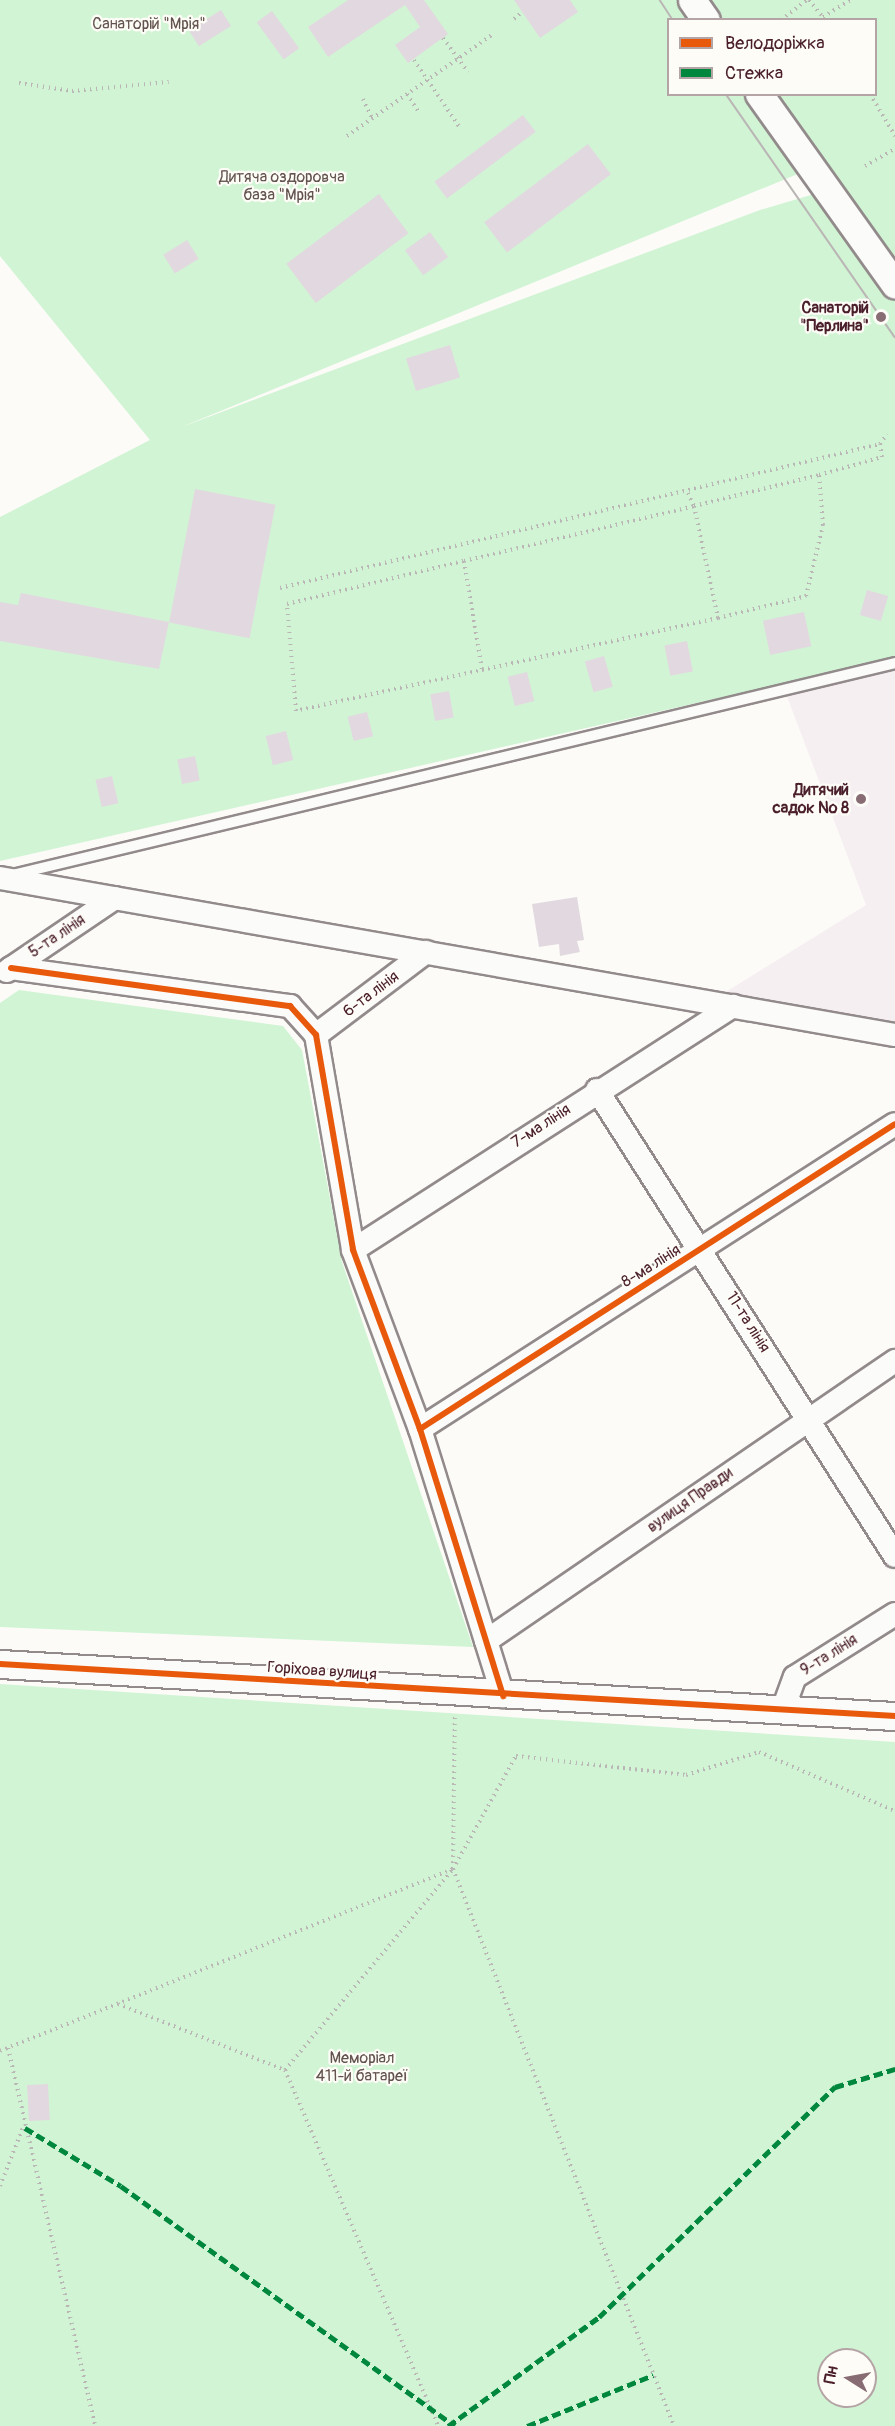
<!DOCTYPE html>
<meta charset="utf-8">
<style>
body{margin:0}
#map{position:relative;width:895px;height:2426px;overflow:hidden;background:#fcfbf8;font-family:Pangolin,sans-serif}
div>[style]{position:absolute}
.built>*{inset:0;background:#f6eff2}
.green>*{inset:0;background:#d1f4d4}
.building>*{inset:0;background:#e2d9e0;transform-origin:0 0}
.path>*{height:4px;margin-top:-2px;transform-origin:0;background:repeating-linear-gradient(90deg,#bbb6b6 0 1.5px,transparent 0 6px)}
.roads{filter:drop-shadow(2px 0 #928a8b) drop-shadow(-2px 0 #928a8b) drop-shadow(0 2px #928a8b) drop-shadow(0 -2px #928a8b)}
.service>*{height:10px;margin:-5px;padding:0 5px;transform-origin:5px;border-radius:5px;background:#fbfbf9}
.minor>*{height:22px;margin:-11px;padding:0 11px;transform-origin:11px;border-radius:11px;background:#fbfbf9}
.tertiary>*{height:27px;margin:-13.5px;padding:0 13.5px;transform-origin:13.5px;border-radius:13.5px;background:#fbfbf9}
.tram>*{height:1.5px;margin:-0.75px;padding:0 0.75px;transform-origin:0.75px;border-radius:0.75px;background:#bbb6b6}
.quiet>*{height:4.5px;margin-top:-2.25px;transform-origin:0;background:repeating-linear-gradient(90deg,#00873e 0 9px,transparent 0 13.5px)}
.cycleway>*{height:6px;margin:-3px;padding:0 3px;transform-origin:3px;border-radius:3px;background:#e8590c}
.dots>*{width:16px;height:16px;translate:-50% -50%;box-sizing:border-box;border:3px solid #fdfcf7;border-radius:50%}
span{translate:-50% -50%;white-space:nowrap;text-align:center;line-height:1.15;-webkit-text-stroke:4.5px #fdfcf7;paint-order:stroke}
.park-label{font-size:16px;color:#63534e}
.poi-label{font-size:16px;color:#4a1f2b;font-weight:700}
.right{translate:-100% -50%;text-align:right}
.street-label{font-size:16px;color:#4a1f2b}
.legend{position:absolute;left:667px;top:18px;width:210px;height:78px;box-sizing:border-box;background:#fdfcf7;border:2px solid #b5a4a5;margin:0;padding:8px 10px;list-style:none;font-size:18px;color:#4a1f2b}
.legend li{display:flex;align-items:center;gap:12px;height:30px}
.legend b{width:30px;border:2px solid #b5a4a5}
.north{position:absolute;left:817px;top:2348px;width:60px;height:60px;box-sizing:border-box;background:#fdfcf7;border:2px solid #b5a4a5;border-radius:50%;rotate:281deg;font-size:16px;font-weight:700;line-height:24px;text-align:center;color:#4a1f2b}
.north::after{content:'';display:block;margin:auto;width:21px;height:27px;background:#886c73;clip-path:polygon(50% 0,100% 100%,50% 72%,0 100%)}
</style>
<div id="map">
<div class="built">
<i style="clip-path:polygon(895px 667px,895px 1026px,724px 993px,866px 905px,786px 694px)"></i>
</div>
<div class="green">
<i style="clip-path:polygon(0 0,683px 0,697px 19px,668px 20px,668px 94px,750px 95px,805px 171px,179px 428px,760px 210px,821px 192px,895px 295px,895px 658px,0 861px,0 517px,150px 440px,0 256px)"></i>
<i style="clip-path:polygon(702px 0,895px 0,895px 271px,769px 95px,876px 94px,876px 20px,716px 19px)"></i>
<i style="clip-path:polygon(19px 990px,283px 1026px,302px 1050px,342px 1262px,473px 1647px,0 1627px,0 1003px)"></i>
<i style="clip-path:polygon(evenodd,0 1684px,895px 1742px,895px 2426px,0 2426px,0 1684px,829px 2360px,865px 2360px,865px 2396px,829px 2396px,829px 2360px)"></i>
</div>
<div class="building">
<i style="clip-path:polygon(348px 0,424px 0,448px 34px,408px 63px,395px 45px,420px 27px,405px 5px,328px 57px,308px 27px)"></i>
<i style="clip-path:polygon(514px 0,570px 0,578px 12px,540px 38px)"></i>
<i style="left:221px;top:10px;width:19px;height:38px;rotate:58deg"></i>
<i style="left:272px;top:11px;width:46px;height:19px;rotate:54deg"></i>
<i style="left:523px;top:115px;width:21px;height:111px;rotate:53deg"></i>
<i style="left:588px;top:144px;width:38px;height:130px;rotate:53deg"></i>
<i style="left:379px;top:194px;width:49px;height:116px;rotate:53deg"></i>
<i style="left:430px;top:232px;width:31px;height:31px;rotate:54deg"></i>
<i style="left:187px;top:240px;width:22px;height:28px;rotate:58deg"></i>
<i style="left:450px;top:345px;width:34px;height:46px;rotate:73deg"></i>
<i style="left:195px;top:489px;width:82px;height:136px;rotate:11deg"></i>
<i style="left:867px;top:590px;width:22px;height:26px;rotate:16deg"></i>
<i style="clip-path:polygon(21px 593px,169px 622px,159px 669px,0 641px,0 602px,18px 605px)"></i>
<i style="left:804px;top:612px;width:35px;height:42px;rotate:78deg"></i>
<i style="left:687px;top:641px;width:31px;height:23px;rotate:79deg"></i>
<i style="left:604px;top:656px;width:32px;height:20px;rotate:74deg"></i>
<i style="left:527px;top:672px;width:30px;height:20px;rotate:76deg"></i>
<i style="left:449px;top:691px;width:27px;height:19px;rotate:80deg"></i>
<i style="left:367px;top:712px;width:25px;height:20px;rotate:76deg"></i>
<i style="left:286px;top:731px;width:30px;height:21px;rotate:76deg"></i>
<i style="left:195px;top:756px;width:25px;height:18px;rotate:79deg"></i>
<i style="left:112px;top:776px;width:28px;height:17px;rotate:77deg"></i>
<i style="clip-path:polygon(577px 897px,584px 940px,577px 941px,580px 952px,560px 956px,559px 944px,539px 947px,532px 904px)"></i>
<i style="left:48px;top:2084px;width:36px;height:21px;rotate:87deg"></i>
</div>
<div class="path">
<i style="left:809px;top:0;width:22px;rotate:51deg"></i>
<i style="left:823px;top:17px;width:32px;rotate:-32deg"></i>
<i style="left:514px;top:19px;width:11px;rotate:-41deg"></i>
<i style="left:781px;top:20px;width:33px;rotate:-38deg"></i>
<i style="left:443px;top:38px;width:42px;rotate:53.7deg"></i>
<i style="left:414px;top:60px;width:82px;rotate:55.9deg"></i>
<i style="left:19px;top:83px;width:54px;rotate:8.6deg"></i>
<i style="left:72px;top:91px;width:97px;rotate:-5.3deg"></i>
<i style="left:407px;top:94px;width:20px;rotate:57deg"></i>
<i style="left:870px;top:94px;width:49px;rotate:59.2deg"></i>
<i style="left:363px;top:99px;width:21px;rotate:65deg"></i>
<i style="left:347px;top:136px;width:178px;rotate:-34.9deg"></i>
<i style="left:865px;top:166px;width:34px;rotate:-30deg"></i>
<i style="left:688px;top:493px;width:14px;rotate:65deg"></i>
<i style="left:694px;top:506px;width:115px;rotate:77.9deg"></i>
<i style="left:718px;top:618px;width:432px;rotate:167.6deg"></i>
<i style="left:296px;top:711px;width:107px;rotate:-94.8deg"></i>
<i style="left:287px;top:604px;width:182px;rotate:-13.7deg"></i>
<i style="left:464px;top:561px;width:236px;rotate:-13.4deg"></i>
<i style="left:694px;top:506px;width:129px;rotate:-13.9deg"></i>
<i style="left:819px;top:475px;width:66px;rotate:-15.9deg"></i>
<i style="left:882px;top:457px;width:13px;rotate:-99deg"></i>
<i style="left:880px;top:444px;width:12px;rotate:-55deg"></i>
<i style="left:464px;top:561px;width:110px;rotate:80.6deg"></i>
<i style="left:280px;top:588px;width:617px;rotate:-13.5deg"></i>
<i style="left:718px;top:618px;width:91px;rotate:-14deg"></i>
<i style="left:806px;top:596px;width:73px;rotate:-76.5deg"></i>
<i style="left:823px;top:525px;width:50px;rotate:-94.6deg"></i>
<i style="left:453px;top:1869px;width:599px;rotate:68.36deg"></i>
<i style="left:118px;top:2004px;width:180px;rotate:21.6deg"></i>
<i style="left:285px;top:2070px;width:387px;rotate:66.7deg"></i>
<i style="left:8px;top:2048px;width:388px;rotate:77deg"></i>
<i style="left:0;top:2051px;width:488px;rotate:-21.9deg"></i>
<i style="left:453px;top:1869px;width:156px;rotate:-89.3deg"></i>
<i style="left:285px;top:2070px;width:262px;rotate:-50.1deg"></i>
<i style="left:453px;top:1869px;width:129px;rotate:-60.9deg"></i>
<i style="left:516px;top:1756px;width:171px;rotate:6.4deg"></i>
<i style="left:686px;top:1775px;width:77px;rotate:-17.5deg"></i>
<i style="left:759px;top:1752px;width:148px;rotate:23.5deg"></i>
<i style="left:0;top:2186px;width:66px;rotate:-68.5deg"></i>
</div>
<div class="roads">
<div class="service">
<i style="left:12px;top:875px;width:908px;rotate:-13.5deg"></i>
</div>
<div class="minor">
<i style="left:0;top:878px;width:909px;rotate:9.95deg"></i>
<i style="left:11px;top:968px;width:282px;rotate:7.8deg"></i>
<i style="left:290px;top:1006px;width:39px;rotate:48deg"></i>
<i style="left:316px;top:1035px;width:218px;rotate:80.2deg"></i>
<i style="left:353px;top:1250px;width:191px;rotate:69.5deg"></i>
<i style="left:420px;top:1429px;width:280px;rotate:72.7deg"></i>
<i style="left:7px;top:971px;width:130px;rotate:-34.1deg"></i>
<i style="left:316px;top:1035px;width:138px;rotate:-37deg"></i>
<i style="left:597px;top:1090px;width:553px;rotate:57.4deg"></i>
<i style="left:353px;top:1250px;width:452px;rotate:-32.7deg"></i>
<i style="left:420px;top:1429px;width:564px;rotate:-32.7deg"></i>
<i style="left:486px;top:1641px;width:496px;rotate:-34.4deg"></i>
<i style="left:782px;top:1712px;width:37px;rotate:-70deg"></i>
<i style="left:795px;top:1677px;width:118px;rotate:-32.2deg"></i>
</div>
<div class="tertiary">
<i style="left:692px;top:0;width:24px;rotate:55deg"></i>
<i style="left:759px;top:94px;width:234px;rotate:54.5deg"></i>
<i style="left:0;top:1664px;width:897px;rotate:3.33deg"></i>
</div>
</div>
<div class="tram">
<i style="left:660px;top:0;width:24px;rotate:57deg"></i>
<i style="left:726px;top:94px;width:296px;rotate:55.2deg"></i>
</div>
<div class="quiet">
<i style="left:25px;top:2128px;width:112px;rotate:31.1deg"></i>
<i style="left:121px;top:2186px;width:411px;rotate:35.7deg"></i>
<i style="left:448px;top:2426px;width:186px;rotate:-35.8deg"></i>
<i style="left:599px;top:2317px;width:330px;rotate:-44.3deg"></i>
<i style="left:835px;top:2087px;width:63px;rotate:-16.7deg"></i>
<i style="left:527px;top:2426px;width:136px;rotate:-22deg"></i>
</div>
<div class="cycleway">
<i style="left:11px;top:968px;width:282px;rotate:7.8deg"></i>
<i style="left:290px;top:1006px;width:39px;rotate:48deg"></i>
<i style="left:316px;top:1035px;width:218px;rotate:80.2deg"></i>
<i style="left:353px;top:1250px;width:191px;rotate:69.5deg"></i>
<i style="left:420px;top:1429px;width:280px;rotate:72.7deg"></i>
<i style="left:420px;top:1429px;width:564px;rotate:-32.7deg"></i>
<i style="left:0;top:1664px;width:897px;rotate:3.33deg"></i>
</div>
<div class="dots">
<i style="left:881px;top:317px;background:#886c73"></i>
<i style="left:861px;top:799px;background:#886c73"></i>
</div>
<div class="park-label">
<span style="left:149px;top:24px">Санаторій "Мрія"</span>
<span style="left:282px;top:186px">Дитяча оздоровча<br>база "Мрія"</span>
<span style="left:362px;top:2067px">Меморіал<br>411-й батареї</span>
</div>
<div class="poi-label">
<span class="right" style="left:869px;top:317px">Санаторій<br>"Перлина"</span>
<span class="right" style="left:849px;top:799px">Дитячий<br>садок № 8</span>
</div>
<div class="street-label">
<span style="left:57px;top:936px;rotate:-34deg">5-та лінія</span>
<span style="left:371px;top:994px;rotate:-37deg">6-та лінія</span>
<span style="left:541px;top:1126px;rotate:-33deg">7-ма лінія</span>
<span style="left:651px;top:1266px;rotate:-32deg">8-ма лінія</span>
<span style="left:748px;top:1322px;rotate:58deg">11-та лінія</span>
<span style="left:690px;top:1500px;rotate:-35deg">вулиця Правди</span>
<span style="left:829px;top:1655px;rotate:-32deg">9-та лінія</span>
<span style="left:322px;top:1671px;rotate:4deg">Горіхова вулиця</span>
</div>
<ul class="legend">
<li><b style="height:8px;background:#e8590c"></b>Велодоріжка</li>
<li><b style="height:8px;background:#00873e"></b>Стежка</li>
</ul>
<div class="north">Пн</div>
</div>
